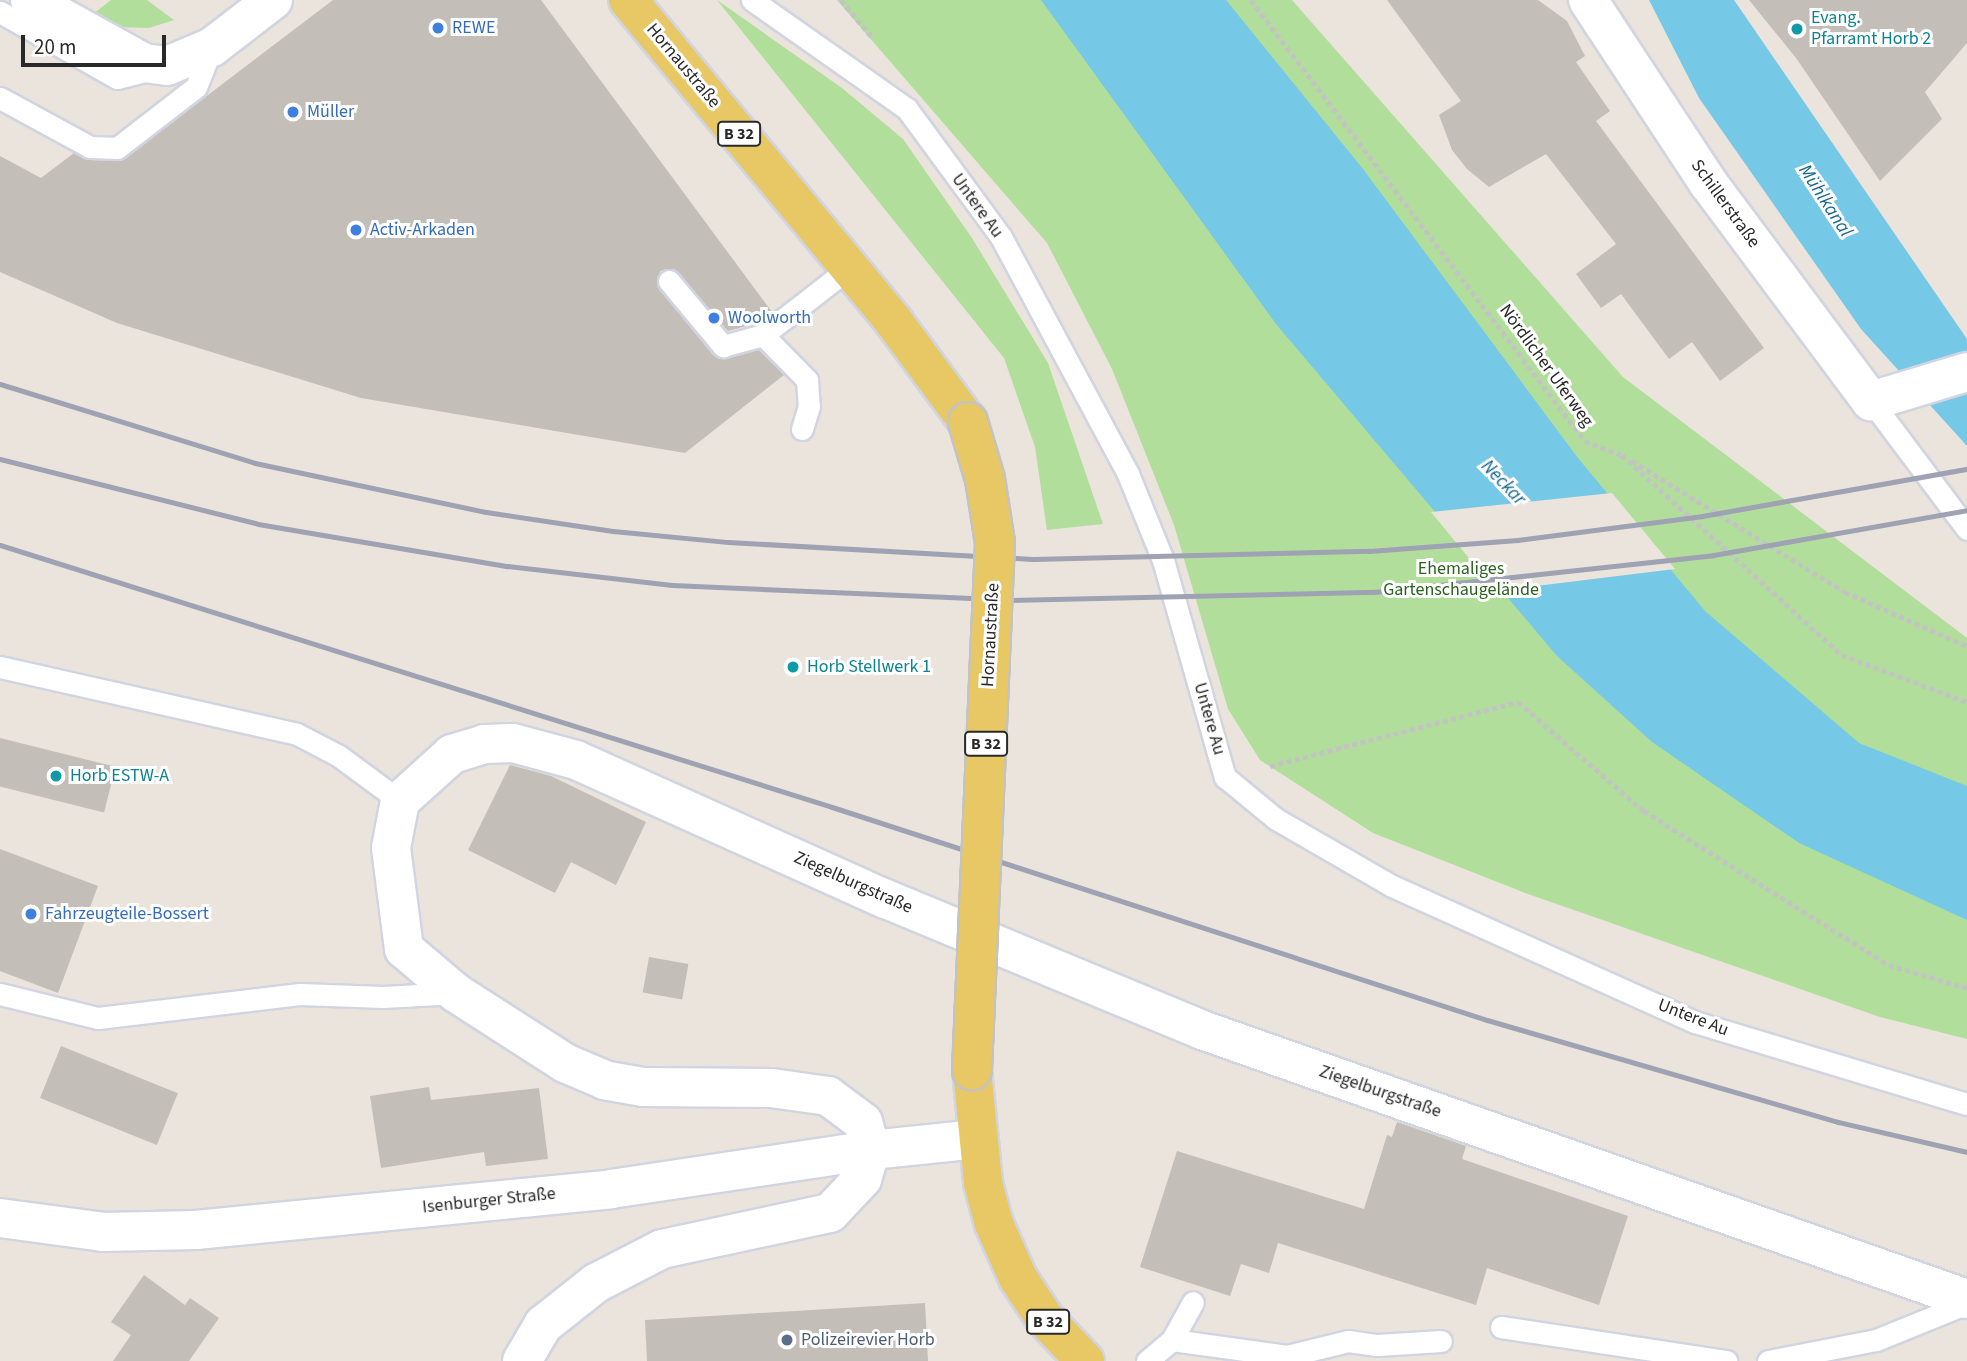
<!DOCTYPE html>
<meta charset="utf-8">
<style>
body{margin:0}
#map{position:relative;width:1967px;height:1361px;overflow:hidden;background:#eae4dc;font-family:"Source Sans 3",sans-serif}
div>[style]{position:absolute}
.green>*{inset:0;background:#b2de9c}
.water>*{inset:0;background:#75c8e6}
.pier>*{inset:0;background:#eae4dc}
.building>*{inset:0;background:#c3beb7;transform-origin:0 0}
.path>*{height:4.5px;margin-top:-2.25px;transform-origin:0;background:repeating-linear-gradient(90deg,#c3c3c3 0 5px,transparent 0 8.5px)}
.roads{filter:drop-shadow(2px 0 #d1d4e1) drop-shadow(-2px 0 #d1d4e1) drop-shadow(0 2px #d1d4e1) drop-shadow(0 -2px #d1d4e1)}
.lane>*{height:21px;margin:-10.5px;padding:0 10.5px;transform-origin:10.5px;border-radius:10.5px;background:#fff}
.street>*{height:38px;margin:-19px;padding:0 19px;transform-origin:19px;border-radius:19px;background:#fff}
.secondary>*{height:38px;margin:-19px;padding:0 19px;transform-origin:19px;border-radius:19px;background:#fff}
.primary>*{height:38px;margin:-19px;padding:0 19px;transform-origin:19px;border-radius:19px;background:#e7c865}
.rail>*{height:5px;margin:-2.5px;padding:0 2.5px;transform-origin:2.5px;border-radius:2.5px;background:#9fa2b2}
.bridges{filter:drop-shadow(2px 0 #c3c3c3) drop-shadow(-2px 0 #c3c3c3) drop-shadow(0 2px #c3c3c3) drop-shadow(0 -2px #c3c3c3)}
.primary-bridge>*{height:38px;margin:-19px;padding:0 19px;transform-origin:19px;border-radius:19px;background:#e7c865}
.dots>*{width:19px;height:19px;translate:-50% -50%;box-sizing:border-box;border:4px solid #fff;border-radius:50%}
span{translate:-50% -50%;white-space:nowrap;text-align:center;line-height:1.15;-webkit-text-stroke:6px #fff;paint-order:stroke}
.shield-label span{padding:2px 5px;background:#fff;border:2px solid;border-radius:5px;-webkit-text-stroke-width:0}
.shield-label{font-size:16px;color:#292929;font-weight:700}
.culture-label{font-size:18px;color:#0d838f}
.left{translate:0 -50%;text-align:left}
.shop-label{font-size:18px;color:#366cbe}
.street-label{font-size:18px;color:#292929}
.park-label{font-size:18px;color:#2c611f}
.service-label{font-size:18px;color:#4e5e75}
.water-label{font-size:19px;color:#166690;font-style:italic}
.scale{position:absolute;left:21px;top:35px;width:145px;height:32px;box-sizing:border-box;border:4px solid #292929;border-top:0;padding-left:9px;font-size:21px;line-height:24px;white-space:nowrap;color:#292929;-webkit-text-stroke:5px #fff;paint-order:stroke}
</style>
<div id="map">
<div class="green">
<i style="clip-path:polygon(111px 0,147px 0,174px 20px,149px 28px,116px 27px,93px 14px)"></i>
<i style="clip-path:polygon(717px 0,842px 88px,903px 139px,972px 238px,1048px 363px,1103px 524px,1047px 530px,1035px 447px,1004px 358px)"></i>
<i style="clip-path:polygon(837px 0,1292px 0,1623px 377px,1967px 638px,1967px 1039px,1880px 1017px,1528px 894px,1373px 833px,1260px 760px,1228px 709px,1174px 525px,1112px 369px,1047px 243px)"></i>
</div>
<div class="water">
<i style="clip-path:polygon(1041px 0,1226px 0,1363px 169px,1578px 458px,1705px 611px,1859px 743px,1967px 786px,1967px 920px,1799px 843px,1652px 742px,1557px 656px,1276px 324px)"></i>
<i style="clip-path:polygon(1649px 0,1734px 0,1967px 339px,1967px 446px,1861px 329px,1699px 98px)"></i>
</div>
<div class="pier">
<i style="clip-path:polygon(1612px 493px,1675px 569px,1496px 591px,1431px 512px)"></i>
</div>
<div class="building">
<i style="clip-path:polygon(333px 0,541px 0,772px 312px,757px 323px,728px 331px,674px 269px,660px 271px,659px 289px,713px 355px,726px 359px,759px 350px,784px 375px,685px 453px,361px 398px,117px 323px,0 272px,0 156px,41px 178px,74px 153px,90px 160px,124px 159px)"></i>
<i style="clip-path:polygon(1387px 0,1538px 0,1567px 21px,1585px 56px,1576px 62px,1610px 111px,1596px 121px,1764px 348px,1720px 381px,1692px 342px,1669px 359px,1621px 294px,1601px 308px,1576px 274px,1616px 244px,1546px 154px,1489px 187px,1467px 169px,1452px 150px,1439px 115px,1461px 101px)"></i>
<i style="clip-path:polygon(1749px 0,1967px 0,1967px 43px,1925px 92px,1942px 119px,1880px 181px,1796px 58px)"></i>
<i style="left:0;top:738px;width:119px;height:47px;rotate:14deg"></i>
<i style="clip-path:polygon(510px 765px,551px 776px,646px 822px,616px 885px,571px 862px,555px 893px,468px 850px)"></i>
<i style="clip-path:polygon(0 849px,98px 886px,58px 993px,0 971px)"></i>
<i style="left:649px;top:957px;width:40px;height:36px;rotate:10deg"></i>
<i style="left:61px;top:1046px;width:126px;height:56px;rotate:22deg"></i>
<i style="clip-path:polygon(429px 1087px,431px 1100px,539px 1088px,548px 1159px,486px 1166px,484px 1152px,381px 1168px,370px 1096px)"></i>
<i style="clip-path:polygon(1397px 1122px,1466px 1146px,1462px 1159px,1628px 1216px,1599px 1305px,1487px 1268px,1476px 1305px,1278px 1243px,1269px 1273px,1241px 1264px,1230px 1296px,1140px 1267px,1177px 1151px,1364px 1209px,1387px 1135px,1392px 1137px)"></i>
<i style="clip-path:polygon(144px 1275px,185px 1305px,190px 1298px,219px 1318px,189px 1361px,113px 1361px,131px 1335px,111px 1322px)"></i>
<i style="clip-path:polygon(925px 1303px,928px 1361px,647px 1361px,645px 1320px)"></i>
</div>
<div class="path">
<i style="left:841px;top:0;width:48px;rotate:50deg"></i>
<i style="left:1251px;top:0;width:553px;rotate:52.86deg"></i>
<i style="left:1585px;top:441px;width:40px;rotate:21deg"></i>
<i style="left:1622px;top:455px;width:297px;rotate:42.3deg"></i>
<i style="left:1842px;top:655px;width:134px;rotate:20.6deg"></i>
<i style="left:1632px;top:461px;width:250px;rotate:31.6deg"></i>
<i style="left:1845px;top:592px;width:133px;rotate:23.9deg"></i>
<i style="left:1270px;top:766px;width:256px;rotate:-14.5deg"></i>
<i style="left:1518px;top:702px;width:167px;rotate:40.9deg"></i>
<i style="left:1644px;top:811px;width:289px;rotate:32.2deg"></i>
<i style="left:1889px;top:965px;width:81px;rotate:16.4deg"></i>
</div>
<div class="roads">
<div class="lane">
<i style="left:752px;top:0;width:189px;rotate:35.1deg"></i>
<i style="left:907px;top:109px;width:159px;rotate:53.7deg"></i>
<i style="left:1001px;top:237px;width:269px;rotate:61.8deg"></i>
<i style="left:1128px;top:474px;width:93px;rotate:67.9deg"></i>
<i style="left:1163px;top:560px;width:226px;rotate:74.1deg"></i>
<i style="left:1225px;top:777px;width:66px;rotate:39.5deg"></i>
<i style="left:1276px;top:819px;width:134px;rotate:30deg"></i>
<i style="left:1392px;top:886px;width:332px;rotate:24.2deg"></i>
<i style="left:1695px;top:1022px;width:284px;rotate:16.8deg"></i>
<i style="left:0;top:12px;width:134px;rotate:29.4deg"></i>
<i style="left:117px;top:78px;width:38px;rotate:-14deg"></i>
<i style="left:0;top:98px;width:102px;rotate:28.6deg"></i>
<i style="left:90px;top:147px;width:27px;rotate:2deg"></i>
<i style="left:117px;top:148px;width:100px;rotate:-37.7deg"></i>
<i style="left:196px;top:87px;width:43px;rotate:-68.2deg"></i>
<i style="left:669px;top:281px;width:85px;rotate:50.3deg"></i>
<i style="left:723px;top:346px;width:41px;rotate:-15.4deg"></i>
<i style="left:763px;top:335px;width:109px;rotate:-37.9deg"></i>
<i style="left:763px;top:335px;width:63px;rotate:45.6deg"></i>
<i style="left:807px;top:380px;width:26px;rotate:86deg"></i>
<i style="left:809px;top:406px;width:24px;rotate:107deg"></i>
<i style="left:1871px;top:401px;width:160px;rotate:53.1deg"></i>
<i style="left:0;top:667px;width:304px;rotate:12.7deg"></i>
<i style="left:297px;top:734px;width:47px;rotate:27.6deg"></i>
<i style="left:339px;top:756px;width:76px;rotate:36.4deg"></i>
<i style="left:0;top:994px;width:101px;rotate:13.8deg"></i>
<i style="left:98px;top:1018px;width:203px;rotate:-6.8deg"></i>
<i style="left:300px;top:994px;width:83px;rotate:2.1deg"></i>
<i style="left:383px;top:997px;width:73px;rotate:-3.1deg"></i>
<i style="left:1501px;top:1327px;width:228px;rotate:8.6deg"></i>
<i style="left:1172px;top:1340px;width:43px;rotate:-61.1deg"></i>
<i style="left:1147px;top:1361px;width:33px;rotate:-40deg"></i>
<i style="left:1172px;top:1340px;width:116px;rotate:7.9deg"></i>
<i style="left:1287px;top:1356px;width:63px;rotate:-13.8deg"></i>
<i style="left:1348px;top:1341px;width:29px;rotate:8deg"></i>
<i style="left:1377px;top:1345px;width:64px;rotate:-3.6deg"></i>
<i style="left:1768px;top:1361px;width:110px;rotate:-11deg"></i>
<i style="left:1876px;top:1340px;width:98px;rotate:-22.1deg"></i>
</div>
<div class="street">
<i style="left:30px;top:0;width:130px;rotate:28.9deg"></i>
<i style="left:144px;top:63px;width:23px;rotate:7deg"></i>
<i style="left:167px;top:66px;width:49px;rotate:-22.9deg"></i>
<i style="left:212px;top:47px;width:77px;rotate:-37.6deg"></i>
<i style="left:1588px;top:0;width:220px;rotate:56.7deg"></i>
<i style="left:1709px;top:184px;width:271px;rotate:53.3deg"></i>
<i style="left:1871px;top:401px;width:100px;rotate:-16.8deg"></i>
<i style="left:522px;top:1361px;width:42px;rotate:-59.7deg"></i>
<i style="left:543px;top:1325px;width:68px;rotate:-38.4deg"></i>
<i style="left:596px;top:1283px;width:74px;rotate:-27.3deg"></i>
<i style="left:662px;top:1249px;width:172px;rotate:-12.1deg"></i>
<i style="left:830px;top:1213px;width:47px;rotate:-46.7deg"></i>
<i style="left:862px;top:1179px;width:30px;rotate:-73deg"></i>
<i style="left:871px;top:1150px;width:29px;rotate:-106deg"></i>
<i style="left:863px;top:1122px;width:44px;rotate:-143.4deg"></i>
<i style="left:828px;top:1096px;width:58px;rotate:-172deg"></i>
<i style="left:771px;top:1088px;width:128px;rotate:-179.6deg"></i>
<i style="left:643px;top:1087px;width:39px;rotate:-170deg"></i>
<i style="left:605px;top:1080px;width:43px;rotate:-157deg"></i>
<i style="left:565px;top:1063px;width:130px;rotate:-147.3deg"></i>
<i style="left:456px;top:993px;width:68px;rotate:-139.8deg"></i>
<i style="left:404px;top:949px;width:102px;rotate:-97.3deg"></i>
<i style="left:391px;top:848px;width:48px;rotate:-79.2deg"></i>
<i style="left:400px;top:801px;width:70px;rotate:-42.1deg"></i>
<i style="left:452px;top:754px;width:34px;rotate:-17deg"></i>
<i style="left:484px;top:744px;width:29px;rotate:-2deg"></i>
<i style="left:513px;top:743px;width:65px;rotate:15.1deg"></i>
<i style="left:576px;top:760px;width:340px;rotate:24.2deg"></i>
<i style="left:886px;top:899px;width:342px;rotate:22.5deg"></i>
<i style="left:1202px;top:1030px;width:811px;rotate:19.37deg"></i>
</div>
<div class="secondary">
<i style="left:0;top:1218px;width:104px;rotate:7.7deg"></i>
<i style="left:103px;top:1232px;width:93px;rotate:-1.2deg"></i>
<i style="left:196px;top:1230px;width:417px;rotate:-5.6deg"></i>
<i style="left:611px;top:1189px;width:263px;rotate:-8.5deg"></i>
<i style="left:871px;top:1150px;width:107px;rotate:-5.9deg"></i>
</div>
<div class="primary">
<i style="left:628px;top:0;width:418px;rotate:50.4deg"></i>
<i style="left:894px;top:322px;width:124px;rotate:53.5deg"></i>
<i style="left:972px;top:1070px;width:114px;rotate:84.4deg"></i>
<i style="left:983px;top:1183px;width:42px;rotate:75deg"></i>
<i style="left:994px;top:1224px;width:59px;rotate:66deg"></i>
<i style="left:1018px;top:1278px;width:49px;rotate:56.6deg"></i>
<i style="left:1045px;top:1319px;width:58px;rotate:46.4deg"></i>
</div>
</div>
<div class="rail">
<i style="left:0;top:384px;width:267px;rotate:17.2deg"></i>
<i style="left:255px;top:463px;width:236px;rotate:12deg"></i>
<i style="left:486px;top:512px;width:128px;rotate:8.5deg"></i>
<i style="left:613px;top:531px;width:116px;rotate:5.5deg"></i>
<i style="left:728px;top:542px;width:305px;rotate:3.2deg"></i>
<i style="left:1033px;top:559px;width:336px;rotate:-1.4deg"></i>
<i style="left:1369px;top:551px;width:149px;rotate:-4.2deg"></i>
<i style="left:1518px;top:540px;width:186px;rotate:-7.4deg"></i>
<i style="left:1702px;top:516px;width:269px;rotate:-10.1deg"></i>
<i style="left:0;top:459px;width:266px;rotate:14.1deg"></i>
<i style="left:258px;top:524px;width:253px;rotate:9.6deg"></i>
<i style="left:507px;top:566px;width:166px;rotate:6.6deg"></i>
<i style="left:672px;top:585px;width:340px;rotate:2.5deg"></i>
<i style="left:1012px;top:600px;width:362px;rotate:-1.3deg"></i>
<i style="left:1374px;top:592px;width:341px;rotate:-6.2deg"></i>
<i style="left:1713px;top:555px;width:258px;rotate:-10deg"></i>
<i style="left:0;top:545px;width:872px;rotate:17.48deg"></i>
<i style="left:832px;top:807px;width:689px;rotate:18.01deg"></i>
<i style="left:1487px;top:1020px;width:366px;rotate:16.2deg"></i>
<i style="left:1838px;top:1122px;width:132px;rotate:13.1deg"></i>
</div>
<div class="bridges">
<div class="primary-bridge">
<i style="left:968px;top:422px;width:59px;rotate:73.4deg"></i>
<i style="left:985px;top:479px;width:65px;rotate:81.1deg"></i>
<i style="left:995px;top:543px;width:528px;rotate:92.5deg"></i>
</div>
</div>
<div class="dots">
<i style="left:438px;top:28px;background:#3f7fe0"></i>
<i style="left:1797px;top:29px;background:#0f9aa8"></i>
<i style="left:293px;top:112px;background:#3f7fe0"></i>
<i style="left:356px;top:230px;background:#3f7fe0"></i>
<i style="left:714px;top:318px;background:#3f7fe0"></i>
<i style="left:793px;top:667px;background:#0f9aa8"></i>
<i style="left:56px;top:776px;background:#0f9aa8"></i>
<i style="left:31px;top:914px;background:#3f7fe0"></i>
<i style="left:787px;top:1340px;background:#5c6f8a"></i>
</div>
<div class="shield-label">
<span style="left:739px;top:134px">B 32</span>
<span style="left:986px;top:744px">B 32</span>
<span style="left:1048px;top:1322px">B 32</span>
</div>
<div class="culture-label">
<span class="left" style="left:1811px;top:29px">Evang.<br>Pfarramt Horb 2</span>
<span class="left" style="left:807px;top:667px">Horb Stellwerk 1</span>
<span class="left" style="left:70px;top:776px">Horb ESTW-A</span>
</div>
<div class="shop-label">
<span class="left" style="left:452px;top:28px">REWE</span>
<span class="left" style="left:307px;top:112px">Müller</span>
<span class="left" style="left:370px;top:230px">Activ-Arkaden</span>
<span class="left" style="left:728px;top:318px">Woolworth</span>
<span class="left" style="left:45px;top:914px">Fahrzeugteile-Bossert</span>
</div>
<div class="street-label">
<span style="left:683px;top:66px;rotate:50deg">Hornaustraße</span>
<span style="left:1725px;top:204px;rotate:54deg">Schillerstraße</span>
<span style="left:977px;top:206px;rotate:54deg">Untere Au</span>
<span style="left:1546px;top:366px;rotate:54deg">Nördlicher Uferweg</span>
<span style="left:991px;top:635px;rotate:-87deg">Hornaustraße</span>
<span style="left:1209px;top:719px;rotate:74deg">Untere Au</span>
<span style="left:853px;top:883px;rotate:24deg">Ziegelburgstraße</span>
<span style="left:1693px;top:1018px;rotate:21deg">Untere Au</span>
<span style="left:1380px;top:1092px;rotate:19deg">Ziegelburgstraße</span>
<span style="left:489px;top:1201px;rotate:-6deg">Isenburger Straße</span>
</div>
<div class="park-label">
<span style="left:1461px;top:580px">Ehemaliges<br>Gartenschaugelände</span>
</div>
<div class="service-label">
<span class="left" style="left:801px;top:1340px">Polizeirevier Horb</span>
</div>
<div class="water-label">
<span style="left:1825px;top:201px;rotate:57deg">Mühlkanal</span>
<span style="left:1503px;top:483px;rotate:46deg">Neckar</span>
</div>
<div class="scale">20 m</div>
</div>
